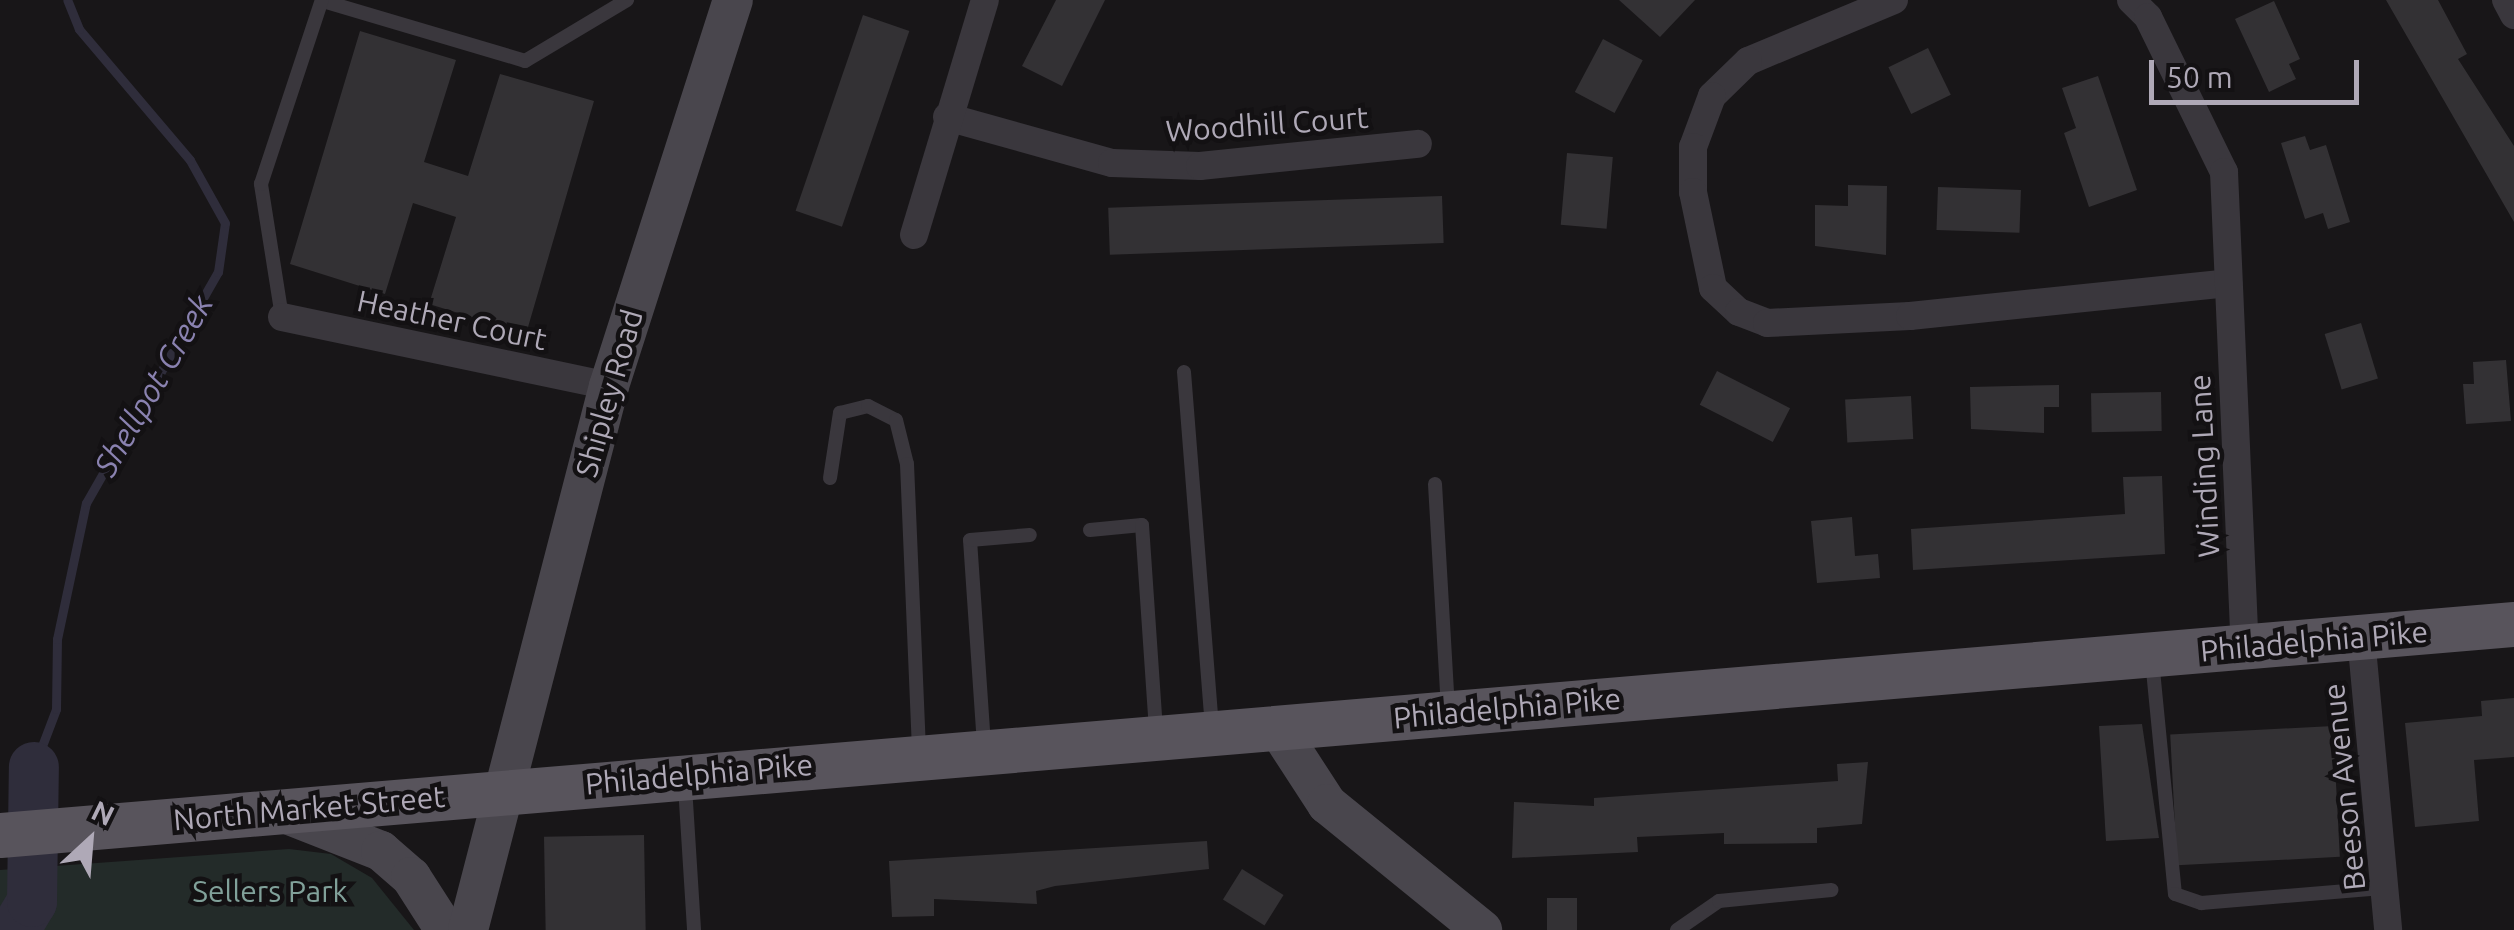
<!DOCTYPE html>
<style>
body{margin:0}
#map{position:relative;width:2514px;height:930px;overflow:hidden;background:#181618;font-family:Ubuntu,sans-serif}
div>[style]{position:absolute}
.green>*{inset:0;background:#232b29}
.stream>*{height:9px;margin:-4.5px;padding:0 4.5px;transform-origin:4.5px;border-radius:4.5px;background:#2f2d3b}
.river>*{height:50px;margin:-25px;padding:0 25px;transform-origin:25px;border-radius:25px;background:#2f2d3b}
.building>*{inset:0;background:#333134;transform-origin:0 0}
.lane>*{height:14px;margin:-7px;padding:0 7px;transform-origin:7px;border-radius:7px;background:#3a373d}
.street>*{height:28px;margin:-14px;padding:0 14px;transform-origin:14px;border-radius:14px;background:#3a373d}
.secondary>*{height:40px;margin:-20px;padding:0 20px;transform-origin:20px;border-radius:20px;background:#49464d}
.primary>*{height:45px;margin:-22.5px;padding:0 22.5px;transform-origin:22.5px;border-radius:22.5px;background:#58545c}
span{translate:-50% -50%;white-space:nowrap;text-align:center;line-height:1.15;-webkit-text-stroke:9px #131113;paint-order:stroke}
.street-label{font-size:30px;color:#afa9b7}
.park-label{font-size:30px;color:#81a19a}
.water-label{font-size:32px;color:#8a82b0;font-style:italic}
.north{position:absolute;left:40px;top:790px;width:100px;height:100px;-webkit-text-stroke:8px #131113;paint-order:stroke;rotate:26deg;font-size:28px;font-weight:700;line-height:40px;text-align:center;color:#afa9b7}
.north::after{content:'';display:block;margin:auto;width:35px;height:45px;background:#afa9b7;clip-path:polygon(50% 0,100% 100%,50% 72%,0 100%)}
.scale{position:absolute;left:2149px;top:60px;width:210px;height:45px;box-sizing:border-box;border:5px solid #afa9b7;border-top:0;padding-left:12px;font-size:30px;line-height:35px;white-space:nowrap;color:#afa9b7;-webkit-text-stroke:8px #131113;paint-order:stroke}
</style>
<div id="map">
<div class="green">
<i style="clip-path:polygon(289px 849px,331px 854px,372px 878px,414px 930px,0 930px,0 870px)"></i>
</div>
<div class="stream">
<i style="left:34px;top:767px;width:62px;rotate:-69.2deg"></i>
<i style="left:56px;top:709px;width:70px;rotate:-89.2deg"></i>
<i style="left:57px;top:639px;width:139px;rotate:-78deg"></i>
<i style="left:86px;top:503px;width:266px;rotate:-60.3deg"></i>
<i style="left:218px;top:272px;width:49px;rotate:-81.9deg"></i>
<i style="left:225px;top:223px;width:72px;rotate:-119.1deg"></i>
<i style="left:190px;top:160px;width:172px;rotate:-130.3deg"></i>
<i style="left:79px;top:29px;width:31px;rotate:-112deg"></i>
</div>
<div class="river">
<i style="left:15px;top:930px;width:33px;rotate:-59deg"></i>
<i style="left:32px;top:902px;width:135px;rotate:-89.2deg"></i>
</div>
<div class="building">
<i style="clip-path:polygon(1056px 0,1105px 0,1062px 86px,1022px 66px)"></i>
<i style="clip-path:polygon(1619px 0,1695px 0,1660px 37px)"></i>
<i style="clip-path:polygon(2386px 0,2438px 0,2467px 54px,2458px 59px,2514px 146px,2514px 222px)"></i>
<i style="clip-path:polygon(2274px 1px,2300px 59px,2289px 64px,2296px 79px,2269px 92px,2235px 19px)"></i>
<i style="left:863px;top:15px;width:49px;height:207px;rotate:19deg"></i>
<i style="clip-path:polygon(360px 31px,456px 60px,424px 162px,468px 176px,500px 74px,594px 101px,526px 334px,429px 304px,456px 217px,413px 203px,385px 294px,290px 264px)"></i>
<i style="left:1603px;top:39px;width:45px;height:60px;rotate:28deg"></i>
<i style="left:1928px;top:48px;width:52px;height:44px;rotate:64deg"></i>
<i style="clip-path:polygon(2098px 76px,2137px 190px,2089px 207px,2064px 133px,2076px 128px,2062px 88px)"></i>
<i style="clip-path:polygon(2305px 136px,2310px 150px,2326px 145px,2350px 222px,2328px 229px,2323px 213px,2305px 219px,2281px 143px)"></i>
<i style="left:1567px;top:153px;width:46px;height:72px;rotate:5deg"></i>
<i style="clip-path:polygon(1848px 185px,1887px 186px,1886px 255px,1815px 246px,1815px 205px,1848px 206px)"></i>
<i style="left:1938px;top:187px;width:83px;height:43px;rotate:2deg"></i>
<i style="left:1442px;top:196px;width:47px;height:334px;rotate:88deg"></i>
<i style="left:2361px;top:323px;width:58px;height:38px;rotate:73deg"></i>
<i style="clip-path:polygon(2506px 360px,2511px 421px,2466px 424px,2463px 384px,2474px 384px,2473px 362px)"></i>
<i style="left:1717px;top:371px;width:82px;height:38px;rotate:27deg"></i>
<i style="clip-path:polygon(2059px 385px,2059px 407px,2044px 407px,2044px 433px,1971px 429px,1970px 387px)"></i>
<i style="left:2161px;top:392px;width:39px;height:70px;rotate:89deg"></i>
<i style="left:1911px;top:396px;width:43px;height:66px;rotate:87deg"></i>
<i style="clip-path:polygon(2162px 476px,2165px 554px,1913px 570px,1911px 529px,2125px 514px,2123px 477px)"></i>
<i style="clip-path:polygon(1852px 517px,1855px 556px,1878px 554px,1880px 578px,1817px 583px,1811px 521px)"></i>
<i style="clip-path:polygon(2514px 698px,2514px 757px,2474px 760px,2479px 821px,2415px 827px,2405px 723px,2482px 716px,2481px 701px)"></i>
<i style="clip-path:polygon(2142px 724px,2159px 838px,2106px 841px,2099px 726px)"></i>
<i style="left:2333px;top:726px;width:131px;height:163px;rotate:87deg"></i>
<i style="clip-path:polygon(1868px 762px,1862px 824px,1817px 828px,1817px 843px,1724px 844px,1724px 833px,1637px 837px,1638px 852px,1512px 858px,1514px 802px,1594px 806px,1594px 798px,1838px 781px,1837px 764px)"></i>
<i style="left:644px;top:835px;width:95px;height:100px;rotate:89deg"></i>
<i style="clip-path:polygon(1207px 841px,1209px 869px,1055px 886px,1036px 891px,1037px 904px,934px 899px,934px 916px,892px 917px,889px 861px)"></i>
<i style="left:1242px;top:869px;width:49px;height:36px;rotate:32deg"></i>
<i style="left:1547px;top:898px;width:30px;height:32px"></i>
</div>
<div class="lane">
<i style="left:323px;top:1px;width:211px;rotate:16.5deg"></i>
<i style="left:525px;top:61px;width:119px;rotate:-30.9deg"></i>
<i style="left:282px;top:317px;width:135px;rotate:-99deg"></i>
<i style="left:261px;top:184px;width:194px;rotate:-71.7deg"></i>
<i style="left:1184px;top:372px;width:354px;rotate:85.5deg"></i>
<i style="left:830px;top:478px;width:66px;rotate:-81.3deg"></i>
<i style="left:840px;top:413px;width:29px;rotate:-14deg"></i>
<i style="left:868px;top:406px;width:31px;rotate:27deg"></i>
<i style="left:896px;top:420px;width:45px;rotate:76deg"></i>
<i style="left:907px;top:464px;width:287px;rotate:87.6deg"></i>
<i style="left:1435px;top:484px;width:223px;rotate:86.7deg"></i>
<i style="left:1090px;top:530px;width:52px;rotate:-5.5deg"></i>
<i style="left:1142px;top:525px;width:207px;rotate:86.1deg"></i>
<i style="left:2152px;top:660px;width:235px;rotate:84.4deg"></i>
<i style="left:2175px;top:894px;width:28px;rotate:19deg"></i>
<i style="left:2201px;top:903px;width:185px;rotate:-4.7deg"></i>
<i style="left:984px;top:745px;width:205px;rotate:-93.9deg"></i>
<i style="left:970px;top:540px;width:60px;rotate:-4.8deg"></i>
<i style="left:685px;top:786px;width:144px;rotate:86.4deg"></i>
<i style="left:1677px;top:930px;width:51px;rotate:-34.6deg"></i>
<i style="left:1719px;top:901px;width:113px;rotate:-5.6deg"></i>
</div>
<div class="street">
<i style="left:1894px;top:0;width:158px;rotate:157.3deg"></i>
<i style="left:1748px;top:61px;width:50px;rotate:135.8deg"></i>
<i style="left:1712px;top:96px;width:54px;rotate:110.4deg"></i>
<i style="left:1693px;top:147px;width:45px;rotate:90deg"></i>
<i style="left:1693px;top:192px;width:98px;rotate:78.2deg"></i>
<i style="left:1713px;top:288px;width:35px;rotate:43deg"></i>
<i style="left:1739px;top:312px;width:30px;rotate:21deg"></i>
<i style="left:1767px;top:323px;width:143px;rotate:-2.8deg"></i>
<i style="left:1910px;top:316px;width:320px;rotate:-5.9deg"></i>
<i style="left:2131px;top:0;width:24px;rotate:45deg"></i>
<i style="left:2148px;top:17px;width:173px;rotate:63.9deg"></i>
<i style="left:2224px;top:172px;width:475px;rotate:87.5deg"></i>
<i style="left:2506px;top:0;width:17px;rotate:62deg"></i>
<i style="left:947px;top:117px;width:171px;rotate:15.6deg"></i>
<i style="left:1112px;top:163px;width:88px;rotate:2deg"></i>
<i style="left:1200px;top:166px;width:219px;rotate:-5.8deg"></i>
<i style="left:914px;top:235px;width:245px;rotate:-73.2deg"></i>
<i style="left:282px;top:317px;width:334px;rotate:11.9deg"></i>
<i style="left:2361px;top:637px;width:294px;rotate:84.7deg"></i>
</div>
<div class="secondary">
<i style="left:1277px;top:727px;width:92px;rotate:57deg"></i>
<i style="left:1327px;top:804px;width:200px;rotate:39.1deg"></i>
<i style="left:284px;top:813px;width:104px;rotate:21.4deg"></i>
<i style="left:381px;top:851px;width:40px;rotate:41deg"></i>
<i style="left:411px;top:877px;width:63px;rotate:57.3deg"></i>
<i style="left:468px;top:930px;width:562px;rotate:-75.47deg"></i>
<i style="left:609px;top:386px;width:405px;rotate:-72.2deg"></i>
</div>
<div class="primary">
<i style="left:0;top:835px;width:2523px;rotate:-4.8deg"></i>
</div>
<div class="street-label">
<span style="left:1267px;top:124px;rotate:-4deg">Woodhill Court</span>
<span style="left:452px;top:320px;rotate:12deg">Heather Court</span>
<span style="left:609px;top:393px;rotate:-74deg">Shipley Road</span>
<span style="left:2204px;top:466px;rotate:-93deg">Winding Lane</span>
<span style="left:2314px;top:641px;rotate:-5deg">Philadelphia Pike</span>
<span style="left:1507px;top:708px;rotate:-5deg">Philadelphia Pike</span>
<span style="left:699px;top:774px;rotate:-5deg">Philadelphia Pike</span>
<span style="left:2344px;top:787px;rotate:-96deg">Beeson Avenue</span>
<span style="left:309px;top:808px;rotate:-5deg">North Market Street</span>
</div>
<div class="park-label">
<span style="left:270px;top:891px">Sellers Park</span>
</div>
<div class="water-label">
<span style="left:153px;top:385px;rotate:-60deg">Shellpot Creek</span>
</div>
<div class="north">N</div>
<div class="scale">50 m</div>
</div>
